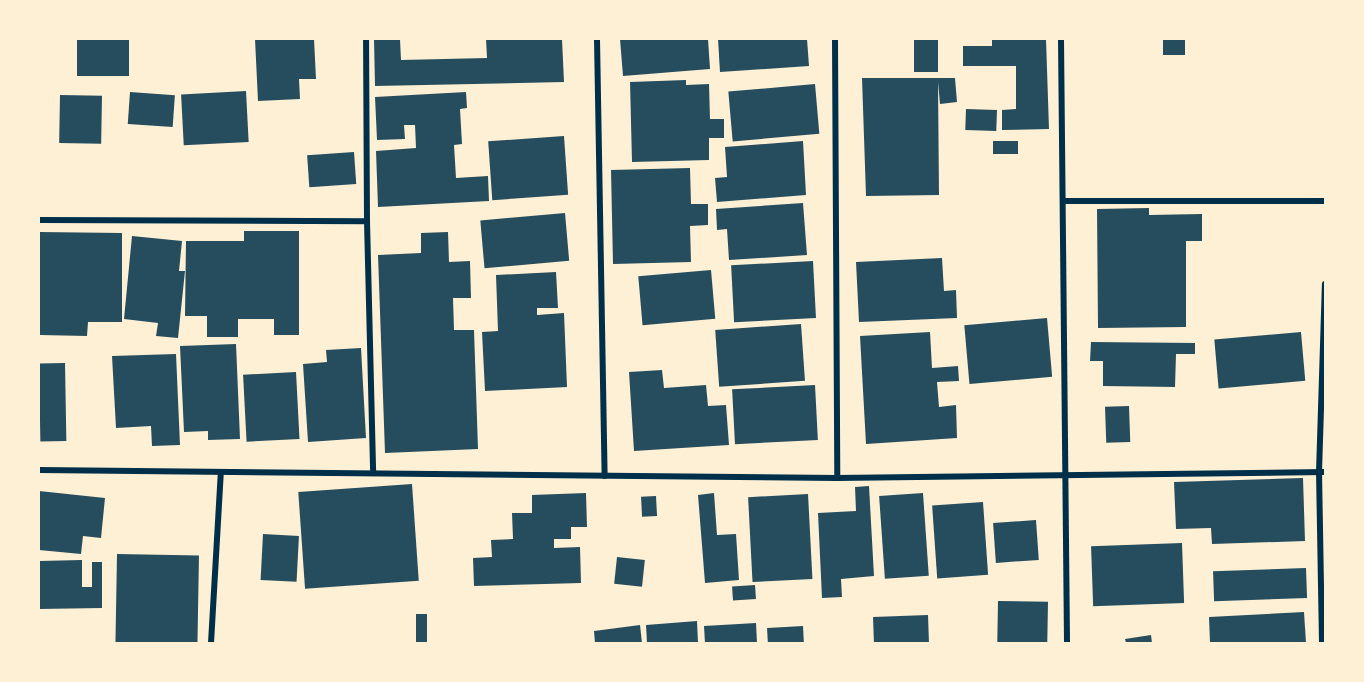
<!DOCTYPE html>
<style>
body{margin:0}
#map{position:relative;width:1364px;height:682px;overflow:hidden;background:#fdf0d5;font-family:"Libre Baskerville",serif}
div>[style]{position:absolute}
.building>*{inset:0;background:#264d5e;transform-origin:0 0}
.minor>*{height:6px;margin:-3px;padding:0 3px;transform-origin:3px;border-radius:3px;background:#003049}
span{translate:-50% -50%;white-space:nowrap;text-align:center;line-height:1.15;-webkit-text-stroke:4.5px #fdf0d5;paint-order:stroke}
.frame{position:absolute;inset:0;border:40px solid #fdf0d5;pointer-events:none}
</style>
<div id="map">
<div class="building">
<i style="left:77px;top:39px;width:52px;height:37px"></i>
<i style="clip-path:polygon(255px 39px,314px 39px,316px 79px,299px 79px,300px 99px,258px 101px)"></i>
<i style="clip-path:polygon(374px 39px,400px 39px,401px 60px,487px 58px,486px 39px,562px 39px,564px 82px,375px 86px)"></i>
<i style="clip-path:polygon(620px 39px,708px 39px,710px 69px,623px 76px)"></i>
<i style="clip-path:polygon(718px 39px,807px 39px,809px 66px,720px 72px)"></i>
<i style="left:914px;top:39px;width:24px;height:33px"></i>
<i style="clip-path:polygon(992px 39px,1046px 39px,1049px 129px,1002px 130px,1002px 110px,1016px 109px,1016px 66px,963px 66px,963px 46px,992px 46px)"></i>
<i style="left:1163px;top:39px;width:22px;height:16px"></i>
<i style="clip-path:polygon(862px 78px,955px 78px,957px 102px,940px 104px,938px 82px,939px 195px,866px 196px)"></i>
<i style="clip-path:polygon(686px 80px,686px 85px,709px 84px,710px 119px,724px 119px,724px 138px,709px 138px,709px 160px,632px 162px,630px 82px)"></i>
<i style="left:815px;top:84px;width:50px;height:87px;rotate:85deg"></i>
<i style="left:246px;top:91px;width:51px;height:65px;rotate:87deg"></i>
<i style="left:130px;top:92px;width:45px;height:32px;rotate:4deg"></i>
<i style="clip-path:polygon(466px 92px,467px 108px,460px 109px,462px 144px,454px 145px,456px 178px,488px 176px,489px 201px,378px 207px,376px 151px,416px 148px,415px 125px,404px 125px,405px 139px,377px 140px,375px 97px)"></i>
<i style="left:60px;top:95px;width:42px;height:48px;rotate:1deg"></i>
<i style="left:966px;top:109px;width:31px;height:21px;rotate:2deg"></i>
<i style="left:564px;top:136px;width:59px;height:76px;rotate:86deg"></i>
<i style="clip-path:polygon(803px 141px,806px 195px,717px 202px,715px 178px,727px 177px,725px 147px)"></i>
<i style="left:993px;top:141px;width:25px;height:13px"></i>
<i style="left:354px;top:152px;width:32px;height:47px;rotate:86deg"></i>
<i style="clip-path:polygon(690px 168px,691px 204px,708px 204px,708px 225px,690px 226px,691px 262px,613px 264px,611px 170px)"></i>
<i style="clip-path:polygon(803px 203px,807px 255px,729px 260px,727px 229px,717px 230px,716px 209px)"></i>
<i style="clip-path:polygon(1149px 208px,1149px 215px,1202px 214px,1202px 241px,1186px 241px,1186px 327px,1098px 328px,1097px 209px)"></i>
<i style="left:565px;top:213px;width:48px;height:85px;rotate:85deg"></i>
<i style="clip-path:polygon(244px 231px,299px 231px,299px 335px,274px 335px,274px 319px,238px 319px,238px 337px,207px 337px,207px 316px,185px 316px,186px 241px,244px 241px)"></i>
<i style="clip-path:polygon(39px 232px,122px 233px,122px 322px,88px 322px,87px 336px,40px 335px)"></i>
<i style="clip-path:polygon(448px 232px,449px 262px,470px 261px,471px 298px,453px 298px,454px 330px,474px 330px,478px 449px,385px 453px,378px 255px,421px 253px,421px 233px)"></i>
<i style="clip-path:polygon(132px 236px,182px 241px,179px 271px,185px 271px,178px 338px,156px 336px,158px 323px,124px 319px)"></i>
<i style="clip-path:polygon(942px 258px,944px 291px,956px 290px,957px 318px,859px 322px,856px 262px)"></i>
<i style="left:813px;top:261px;width:57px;height:82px;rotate:87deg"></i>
<i style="left:711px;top:270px;width:49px;height:73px;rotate:85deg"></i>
<i style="clip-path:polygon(556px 272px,558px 308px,537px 308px,537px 315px,564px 313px,567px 387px,485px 391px,482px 332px,498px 331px,496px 275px)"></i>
<i style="left:1047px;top:318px;width:59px;height:83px;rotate:85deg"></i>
<i style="left:801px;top:324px;width:57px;height:86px;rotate:86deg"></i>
<i style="clip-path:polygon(930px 332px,932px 368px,958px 366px,959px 381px,937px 382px,939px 407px,956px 405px,957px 438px,866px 444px,860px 336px)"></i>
<i style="left:1301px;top:332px;width:49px;height:87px;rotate:85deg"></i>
<i style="clip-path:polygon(1091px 342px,1195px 343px,1195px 354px,1176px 354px,1175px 387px,1103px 386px,1103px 361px,1090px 361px)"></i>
<i style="clip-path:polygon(236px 344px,240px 439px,208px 440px,208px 431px,184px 432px,180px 346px)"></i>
<i style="clip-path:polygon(361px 348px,366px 438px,308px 442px,303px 364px,327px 362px,326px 350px)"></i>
<i style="clip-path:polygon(176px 354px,180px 445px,152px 446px,151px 426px,116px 428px,112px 356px)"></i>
<i style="left:65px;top:363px;width:78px;height:26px;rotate:89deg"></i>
<i style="clip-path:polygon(662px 370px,664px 388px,706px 385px,708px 406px,726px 405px,729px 445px,634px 451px,629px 372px)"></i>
<i style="left:296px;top:372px;width:67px;height:53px;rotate:87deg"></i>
<i style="left:815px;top:385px;width:55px;height:83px;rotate:87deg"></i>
<i style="left:1129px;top:406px;width:36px;height:24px;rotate:88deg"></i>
<i style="clip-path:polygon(1303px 478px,1305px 541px,1212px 544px,1211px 528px,1176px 529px,1174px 482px)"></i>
<i style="left:412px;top:484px;width:97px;height:114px;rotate:86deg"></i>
<i style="clip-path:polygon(869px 486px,874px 576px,841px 579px,842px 597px,822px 598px,818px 513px,856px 511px,855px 487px)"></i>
<i style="clip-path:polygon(39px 491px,105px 498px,101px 538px,83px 536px,81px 554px,39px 550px)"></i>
<i style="clip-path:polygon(586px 493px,587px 527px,571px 527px,571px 539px,554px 539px,554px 548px,580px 547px,581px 583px,474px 586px,473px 558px,492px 557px,491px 540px,513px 539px,512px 513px,532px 513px,532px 495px)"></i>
<i style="clip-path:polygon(714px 493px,717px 535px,736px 534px,739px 580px,705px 583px,698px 495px)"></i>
<i style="left:923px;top:493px;width:83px;height:44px;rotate:86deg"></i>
<i style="left:808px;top:494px;width:85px;height:60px;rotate:87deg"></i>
<i style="left:656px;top:496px;width:20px;height:15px;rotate:87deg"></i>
<i style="left:983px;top:502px;width:73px;height:51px;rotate:86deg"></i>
<i style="left:1036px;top:520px;width:40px;height:43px;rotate:86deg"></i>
<i style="left:263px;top:534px;width:36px;height:46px;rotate:3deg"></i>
<i style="left:1182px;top:543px;width:60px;height:91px;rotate:88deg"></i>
<i style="left:117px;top:554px;width:82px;height:89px;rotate:1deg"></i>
<i style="left:617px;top:557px;width:28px;height:27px;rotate:6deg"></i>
<i style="clip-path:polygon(82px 560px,82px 587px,92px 587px,92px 562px,102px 562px,102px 608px,39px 609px,39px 561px)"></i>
<i style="left:1306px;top:568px;width:30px;height:93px;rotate:88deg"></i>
<i style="left:755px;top:585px;width:14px;height:23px;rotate:86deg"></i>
<i style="left:998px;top:601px;width:50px;height:42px;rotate:1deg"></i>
<i style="clip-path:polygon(1304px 612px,1306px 643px,1210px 643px,1209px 617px)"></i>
<i style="left:416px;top:614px;width:11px;height:29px"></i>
<i style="left:928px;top:615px;width:28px;height:55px;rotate:88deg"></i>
<i style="clip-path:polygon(697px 621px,698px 643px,647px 643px,646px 625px)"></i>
<i style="clip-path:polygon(756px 623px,757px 643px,705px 643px,704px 626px)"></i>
<i style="clip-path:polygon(640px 625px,642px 643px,595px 643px,594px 631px)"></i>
<i style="left:803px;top:626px;width:17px;height:36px;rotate:87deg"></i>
<i style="clip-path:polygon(1151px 635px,1152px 643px,1126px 643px,1125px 639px)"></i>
</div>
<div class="minor">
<i style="left:597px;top:39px;width:437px;rotate:89deg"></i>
<i style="left:835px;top:39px;width:439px;rotate:89.7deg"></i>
<i style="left:1061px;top:39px;width:604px;rotate:89.43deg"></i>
<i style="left:1063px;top:201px;width:262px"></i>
<i style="left:39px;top:220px;width:328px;rotate:0.2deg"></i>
<i style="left:367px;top:221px;width:182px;rotate:-90.3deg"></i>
<i style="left:367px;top:221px;width:250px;rotate:88.6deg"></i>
<i style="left:39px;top:470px;width:798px;rotate:0.57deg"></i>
<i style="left:837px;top:478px;width:488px;rotate:-0.7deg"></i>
<i style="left:211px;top:643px;width:171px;rotate:-86.7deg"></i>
<i style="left:1322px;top:643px;width:171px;rotate:-91deg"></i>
<i style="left:1319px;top:472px;width:188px;rotate:-88.2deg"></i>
</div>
<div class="frame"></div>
</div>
